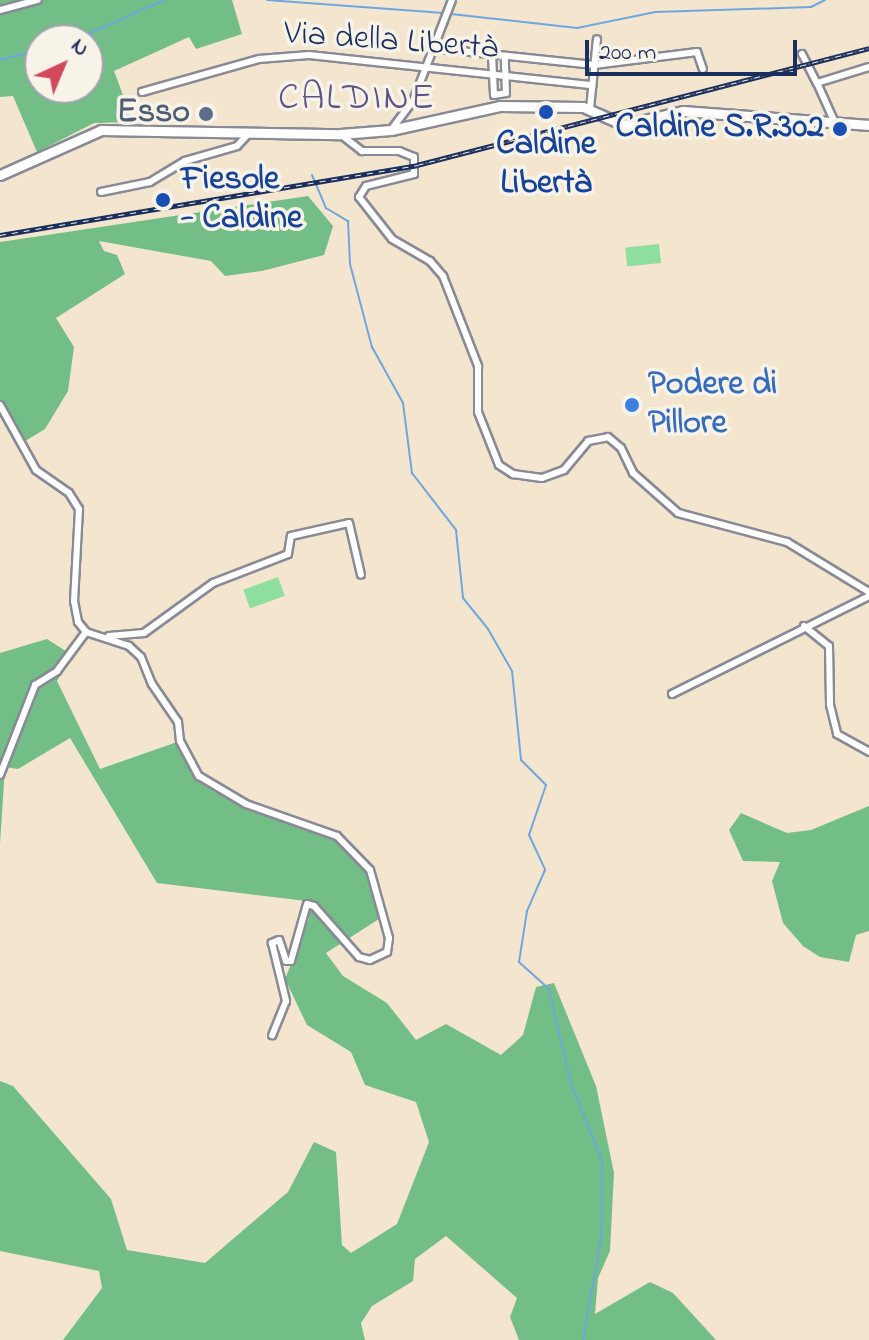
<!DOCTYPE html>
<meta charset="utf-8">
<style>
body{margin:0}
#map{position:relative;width:869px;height:1340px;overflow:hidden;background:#f4e5cf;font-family:"Indie Flower",sans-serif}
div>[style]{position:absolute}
.green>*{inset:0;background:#8edf9f;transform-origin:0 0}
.forest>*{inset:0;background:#72be86}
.stream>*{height:2px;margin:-1px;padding:0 1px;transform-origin:1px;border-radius:1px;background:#6ea7dd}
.roads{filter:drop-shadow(2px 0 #888a96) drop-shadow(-2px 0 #888a96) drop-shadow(0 2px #888a96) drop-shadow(0 -2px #888a96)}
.minor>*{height:6px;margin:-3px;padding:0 3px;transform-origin:3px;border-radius:3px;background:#fff}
.primary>*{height:9px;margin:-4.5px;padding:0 4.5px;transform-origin:4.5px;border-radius:4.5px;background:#fff}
.rail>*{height:5px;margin-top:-2.5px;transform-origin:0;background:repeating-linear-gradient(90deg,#f7f3e8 0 6px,#1b2f5e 0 12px);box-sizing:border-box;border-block:2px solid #1b2f5e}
.dots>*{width:22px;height:22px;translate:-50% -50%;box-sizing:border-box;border:4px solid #f7f3e8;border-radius:50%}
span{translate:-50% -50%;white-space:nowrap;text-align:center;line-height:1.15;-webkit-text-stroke:7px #f7f3e8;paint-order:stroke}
.street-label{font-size:34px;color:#1b2f5e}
.service-label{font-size:34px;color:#4e5e75;font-weight:700}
.right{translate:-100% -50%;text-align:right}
.transit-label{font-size:34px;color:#164399;font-weight:700}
.left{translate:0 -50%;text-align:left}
.shop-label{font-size:34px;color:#366cbe;font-weight:700}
.quarter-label{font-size:38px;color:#5e5484;letter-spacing:2px}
.north{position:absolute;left:24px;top:24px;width:80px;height:80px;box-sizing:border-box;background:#f7f3e8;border:2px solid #9fa5b1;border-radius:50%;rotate:44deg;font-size:22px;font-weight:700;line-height:32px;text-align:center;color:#1b2f5e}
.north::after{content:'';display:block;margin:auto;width:28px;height:36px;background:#d1495b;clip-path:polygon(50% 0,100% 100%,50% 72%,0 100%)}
.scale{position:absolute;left:585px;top:40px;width:212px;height:36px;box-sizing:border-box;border:4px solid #1b2f5e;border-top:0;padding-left:10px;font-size:24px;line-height:28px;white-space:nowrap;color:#1b2f5e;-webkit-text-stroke:6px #f7f3e8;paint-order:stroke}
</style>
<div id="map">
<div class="green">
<i style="left:659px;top:244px;width:19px;height:34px;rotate:84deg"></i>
<i style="left:278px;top:577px;width:20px;height:37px;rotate:70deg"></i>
</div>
<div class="forest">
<i style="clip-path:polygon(evenodd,0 0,232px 0,242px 34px,196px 49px,189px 37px,114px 71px,133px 122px,94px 123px,37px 152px,13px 96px,0 97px,0 0,40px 40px,88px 40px,88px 88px,40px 88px,40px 40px)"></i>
<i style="clip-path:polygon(308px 196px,333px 226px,324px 255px,262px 271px,225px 276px,211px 261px,99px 241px,104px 251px,117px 255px,125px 274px,56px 318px,74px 347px,68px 391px,45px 429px,22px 443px,0 405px,0 242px)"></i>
<i style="clip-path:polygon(47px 639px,72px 655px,57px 681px,100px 769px,180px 741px,199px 776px,246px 804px,337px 836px,370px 870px,382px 917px,326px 953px,343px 976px,387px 1003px,416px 1040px,446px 1024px,501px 1055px,523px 1035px,536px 987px,554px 983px,596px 1086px,614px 1173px,610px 1251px,598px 1278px,595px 1314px,650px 1282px,673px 1293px,716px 1340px,519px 1340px,510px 1317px,517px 1298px,446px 1236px,415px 1259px,413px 1281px,372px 1306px,361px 1323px,365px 1340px,63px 1340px,102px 1288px,99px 1271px,0 1251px,0 1081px,13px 1086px,111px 1199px,127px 1250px,205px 1263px,288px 1192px,314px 1142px,336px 1152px,342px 1245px,351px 1253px,397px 1224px,429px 1142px,416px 1102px,365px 1085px,351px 1052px,307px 1025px,285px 979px,309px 919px,306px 901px,157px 883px,70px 738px,18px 769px,5px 767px,0 844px,0 653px)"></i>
<i style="clip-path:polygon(869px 806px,869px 931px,856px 935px,849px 962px,820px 957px,803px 946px,783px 923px,772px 881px,780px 862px,743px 861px,729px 830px,741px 813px,787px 833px,811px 830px)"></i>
</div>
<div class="stream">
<i style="left:267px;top:0;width:177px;rotate:4.2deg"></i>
<i style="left:451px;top:14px;width:127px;rotate:6.3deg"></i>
<i style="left:577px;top:28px;width:80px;rotate:-11.6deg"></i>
<i style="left:655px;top:12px;width:156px;rotate:-1.8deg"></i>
<i style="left:811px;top:7px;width:16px;rotate:-27deg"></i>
<i style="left:75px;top:40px;width:98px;rotate:-24.2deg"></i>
<i style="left:0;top:60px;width:41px;rotate:-14deg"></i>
<i style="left:312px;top:175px;width:36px;rotate:67deg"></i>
<i style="left:326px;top:208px;width:26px;rotate:31deg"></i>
<i style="left:348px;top:221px;width:43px;rotate:87.3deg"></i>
<i style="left:350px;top:264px;width:86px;rotate:75.2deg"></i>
<i style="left:372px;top:347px;width:64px;rotate:61deg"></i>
<i style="left:403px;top:403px;width:71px;rotate:82.7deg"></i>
<i style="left:412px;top:473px;width:72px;rotate:52.3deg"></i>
<i style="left:456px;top:530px;width:68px;rotate:84.1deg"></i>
<i style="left:463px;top:598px;width:40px;rotate:51deg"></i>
<i style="left:488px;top:629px;width:48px;rotate:60.3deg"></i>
<i style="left:512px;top:671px;width:89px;rotate:84.2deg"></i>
<i style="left:521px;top:760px;width:35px;rotate:45deg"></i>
<i style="left:546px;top:785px;width:53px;rotate:108.8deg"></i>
<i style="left:529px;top:835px;width:38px;rotate:65deg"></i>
<i style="left:545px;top:870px;width:45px;rotate:113.7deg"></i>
<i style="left:527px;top:911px;width:52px;rotate:98.9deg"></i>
<i style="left:519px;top:962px;width:40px;rotate:42deg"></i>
<i style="left:549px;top:989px;width:94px;rotate:77.1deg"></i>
<i style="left:570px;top:1081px;width:86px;rotate:68.2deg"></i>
<i style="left:602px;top:1161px;width:78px;rotate:90.7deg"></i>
<i style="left:601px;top:1239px;width:103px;rotate:100.1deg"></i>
</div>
<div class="roads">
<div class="minor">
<i style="left:0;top:10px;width:39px;rotate:-15deg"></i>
<i style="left:432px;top:48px;width:163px;rotate:6deg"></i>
<i style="left:594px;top:65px;width:104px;rotate:-7.2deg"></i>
<i style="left:697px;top:52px;width:18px;rotate:71deg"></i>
<i style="left:802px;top:54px;width:33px;rotate:63deg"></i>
<i style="left:492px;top:55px;width:40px;rotate:87.1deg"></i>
<i style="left:494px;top:95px;width:12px;rotate:-9deg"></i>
<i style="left:506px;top:93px;width:36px;rotate:-92deg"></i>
<i style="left:142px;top:92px;width:122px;rotate:-15.8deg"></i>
<i style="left:259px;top:59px;width:50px;rotate:-4.6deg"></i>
<i style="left:309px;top:55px;width:285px;rotate:6.1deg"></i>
<i style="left:590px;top:109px;width:70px;rotate:-84.3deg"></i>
<i style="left:836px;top:125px;width:46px;rotate:-114.3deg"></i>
<i style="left:817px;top:83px;width:54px;rotate:-17.1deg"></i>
<i style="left:391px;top:130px;width:36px;rotate:-53deg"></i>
<i style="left:413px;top:101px;width:108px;rotate:-68.9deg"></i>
<i style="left:340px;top:134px;width:28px;rotate:38deg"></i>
<i style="left:362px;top:151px;width:37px"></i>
<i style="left:399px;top:151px;width:16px;rotate:22deg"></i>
<i style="left:414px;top:157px;width:17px;rotate:90deg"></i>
<i style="left:414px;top:174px;width:49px;rotate:166deg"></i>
<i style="left:366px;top:186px;width:13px;rotate:122deg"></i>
<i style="left:359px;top:197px;width:53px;rotate:51.8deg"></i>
<i style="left:392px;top:239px;width:44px;rotate:30.1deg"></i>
<i style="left:430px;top:261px;width:20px;rotate:49deg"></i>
<i style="left:443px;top:276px;width:97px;rotate:68.7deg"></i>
<i style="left:478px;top:366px;width:46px;rotate:90deg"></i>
<i style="left:478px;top:412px;width:57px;rotate:68.4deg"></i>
<i style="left:499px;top:465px;width:17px;rotate:33deg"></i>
<i style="left:513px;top:474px;width:29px;rotate:8deg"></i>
<i style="left:542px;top:478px;width:23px;rotate:-20deg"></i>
<i style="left:564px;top:470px;width:38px;rotate:-50deg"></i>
<i style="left:588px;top:441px;width:20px;rotate:-11deg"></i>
<i style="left:608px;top:437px;width:17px;rotate:40deg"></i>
<i style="left:621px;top:448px;width:28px;rotate:64deg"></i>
<i style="left:633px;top:473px;width:60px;rotate:41.6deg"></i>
<i style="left:678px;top:513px;width:113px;rotate:14.9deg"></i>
<i style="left:787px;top:542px;width:96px;rotate:31.4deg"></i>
<i style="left:101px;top:192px;width:50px;rotate:-11.5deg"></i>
<i style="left:150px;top:182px;width:41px;rotate:-31deg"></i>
<i style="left:185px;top:161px;width:54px;rotate:-16.1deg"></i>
<i style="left:237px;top:146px;width:18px;rotate:-47deg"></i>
<i style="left:0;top:405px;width:74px;rotate:61deg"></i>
<i style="left:36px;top:470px;width:40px;rotate:34.9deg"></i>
<i style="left:69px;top:493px;width:19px;rotate:58deg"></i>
<i style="left:79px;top:509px;width:92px;rotate:93.1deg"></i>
<i style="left:74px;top:601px;width:21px;rotate:79deg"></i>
<i style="left:78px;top:622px;width:13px;rotate:51deg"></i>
<i style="left:86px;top:632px;width:45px;rotate:18deg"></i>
<i style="left:129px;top:646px;width:16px;rotate:43deg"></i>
<i style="left:141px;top:657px;width:29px;rotate:68deg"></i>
<i style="left:152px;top:684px;width:46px;rotate:55.6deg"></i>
<i style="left:178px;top:722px;width:19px;rotate:84deg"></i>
<i style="left:180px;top:741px;width:40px;rotate:62deg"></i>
<i style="left:199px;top:776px;width:55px;rotate:30.8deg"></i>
<i style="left:246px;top:804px;width:96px;rotate:19.4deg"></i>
<i style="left:337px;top:836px;width:47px;rotate:45.9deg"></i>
<i style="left:370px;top:870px;width:71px;rotate:74.4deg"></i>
<i style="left:389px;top:938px;width:14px;rotate:98deg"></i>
<i style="left:387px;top:952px;width:19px;rotate:155deg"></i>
<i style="left:370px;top:960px;width:11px;rotate:-165deg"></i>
<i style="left:359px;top:957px;width:68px;rotate:-131.4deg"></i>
<i style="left:314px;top:906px;width:7px;rotate:-164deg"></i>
<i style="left:307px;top:904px;width:59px;rotate:105.7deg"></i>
<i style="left:291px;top:961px;width:5px;rotate:180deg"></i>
<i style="left:286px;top:961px;width:22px;rotate:-108deg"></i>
<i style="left:279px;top:940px;width:8px;rotate:157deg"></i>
<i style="left:272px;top:943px;width:60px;rotate:76.4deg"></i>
<i style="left:286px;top:1001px;width:37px;rotate:112deg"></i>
<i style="left:804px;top:626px;width:32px;rotate:39deg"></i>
<i style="left:829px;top:646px;width:59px;rotate:89deg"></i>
<i style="left:830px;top:705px;width:30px;rotate:76deg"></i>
<i style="left:837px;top:734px;width:37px;rotate:29deg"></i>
<i style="left:109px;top:636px;width:35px;rotate:-5deg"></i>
<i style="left:144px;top:633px;width:85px;rotate:-35.9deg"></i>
<i style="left:213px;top:583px;width:80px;rotate:-21.1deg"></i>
<i style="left:288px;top:554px;width:18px;rotate:-81deg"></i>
<i style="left:291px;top:536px;width:59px;rotate:-12.6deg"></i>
<i style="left:349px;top:523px;width:53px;rotate:77deg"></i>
<i style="left:672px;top:694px;width:220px;rotate:-26.4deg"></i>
<i style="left:0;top:775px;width:97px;rotate:-68.7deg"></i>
<i style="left:35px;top:685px;width:26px;rotate:-32deg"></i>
<i style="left:57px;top:671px;width:49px;rotate:-53.4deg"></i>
</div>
<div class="primary">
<i style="left:0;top:175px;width:111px;rotate:-24deg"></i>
<i style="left:101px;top:130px;width:239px;rotate:1deg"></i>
<i style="left:340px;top:134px;width:51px;rotate:-4.5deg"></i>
<i style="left:391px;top:130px;width:112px;rotate:-12.4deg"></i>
<i style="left:500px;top:106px;width:83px;rotate:0.7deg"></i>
<i style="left:583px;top:107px;width:45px;rotate:23.7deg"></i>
<i style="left:624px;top:125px;width:61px;rotate:-13.3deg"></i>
<i style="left:683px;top:111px;width:187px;rotate:4.3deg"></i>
</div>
</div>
<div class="rail">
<i style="left:0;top:235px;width:423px;rotate:-9.5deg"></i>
<i style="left:417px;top:165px;width:467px;rotate:-14.5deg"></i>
</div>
<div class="dots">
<i style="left:546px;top:112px;background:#1a4fb4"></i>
<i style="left:206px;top:114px;background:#5c6f8a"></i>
<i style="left:840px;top:129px;background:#1a4fb4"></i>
<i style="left:163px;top:200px;background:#1a4fb4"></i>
<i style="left:632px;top:405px;background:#3f7fe0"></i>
</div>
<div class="street-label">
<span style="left:391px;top:42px;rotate:4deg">Via della Libertà</span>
</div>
<div class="service-label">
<span class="right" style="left:190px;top:114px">Esso</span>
</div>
<div class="transit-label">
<span class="right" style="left:824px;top:129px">Caldine S.R.302</span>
<span style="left:546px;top:165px">Caldine<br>Libertà</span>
<span class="left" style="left:181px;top:200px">Fiesole<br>- Caldine</span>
</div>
<div class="shop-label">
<span class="left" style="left:648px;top:405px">Podere di<br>Pillore</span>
</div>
<div class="quarter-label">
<span style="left:357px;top:100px">CALDINE</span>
</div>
<div class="north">N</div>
<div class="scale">200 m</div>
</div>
